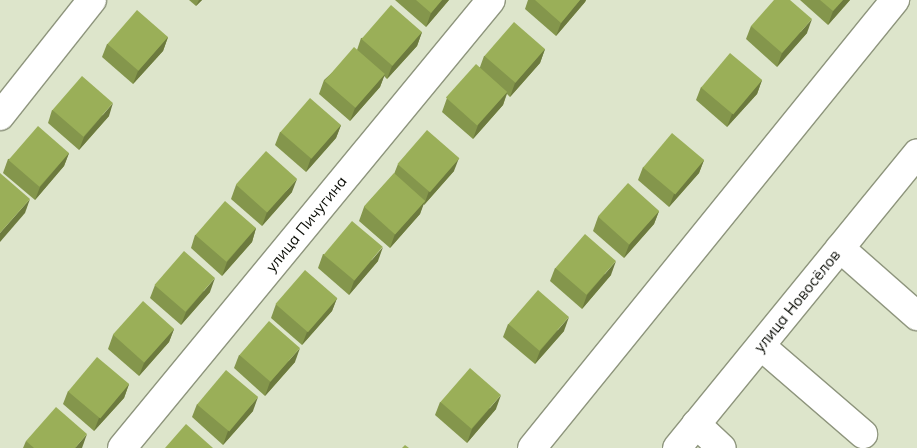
<!DOCTYPE html>
<meta charset="utf-8">
<style>
body{margin:0}
#map{position:relative;width:917px;height:448px;overflow:hidden;background:#dde5cb;font-family:Mulish,sans-serif}
div>[style]{position:absolute}
.roads{filter:drop-shadow(1px 0 #8e957d) drop-shadow(-1px 0 #8e957d) drop-shadow(0 1px #8e957d) drop-shadow(0 -1px #8e957d)}
.minor>*{height:28px;margin:-14px;padding:0 14px;transform-origin:14px;border-radius:14px;background:#fff}
.wall>*{inset:0;background:#84964c}
.shaded-wall>*{inset:0;background:#6c7a3e}
.building>*{inset:0;background:#9aaf58;transform-origin:0 0}
span{translate:-50% -50%;white-space:nowrap;text-align:center;line-height:1.15;-webkit-text-stroke:5px #fff;paint-order:stroke}
.street-label{font-size:15px;color:#0a0c05}
</style>
<div id="map">
<div class="roads">
<div class="minor">
<i style="left:0;top:116px;width:148px;rotate:-51.6deg"></i>
<i style="left:840px;top:248px;width:103px;rotate:41.4deg"></i>
<i style="left:761px;top:346px;width:135px;rotate:40.8deg"></i>
<i style="left:696px;top:424px;width:35px;rotate:43deg"></i>
<i style="left:122px;top:448px;width:580px;rotate:-50.52deg"></i>
<i style="left:532px;top:448px;width:577px;rotate:-50.98deg"></i>
<i style="left:677px;top:448px;width:380px;rotate:-50.8deg"></i>
</div>
</div>
<div class="wall">
<i style="clip-path:polygon(189px 0,202px 0,196px 6px)"></i>
<i style="clip-path:polygon(395px 0,449px 0,426px 27px)"></i>
<i style="clip-path:polygon(528px 0,586px 0,585px 2px,556px 36px,525px 9px)"></i>
<i style="clip-path:polygon(800px 0,850px 0,828px 25px)"></i>
<i style="clip-path:polygon(751px 26px,807px 33px,777px 67px,746px 39px)"></i>
<i style="clip-path:polygon(422px 32px,417px 46px,387px 79px,384px 76px,380px 87px,350px 121px,319px 94px,324px 80px,357px 50px,361px 38px)"></i>
<i style="clip-path:polygon(168px 37px,163px 51px,133px 84px,102px 57px,107px 44px)"></i>
<i style="clip-path:polygon(545px 49px,540px 63px,510px 97px,507px 94px,503px 105px,473px 139px,442px 112px,447px 98px,480px 67px,484px 56px)"></i>
<i style="clip-path:polygon(762px 80px,757px 94px,727px 127px,696px 100px,701px 87px)"></i>
<i style="clip-path:polygon(52px 110px,109px 116px,79px 150px,48px 123px)"></i>
<i style="clip-path:polygon(341px 125px,336px 138px,306px 172px,275px 145px,280px 132px)"></i>
<i style="clip-path:polygon(69px 153px,64px 166px,35px 200px,3px 173px,8px 159px)"></i>
<i style="clip-path:polygon(704px 160px,699px 173px,669px 207px,638px 180px,643px 167px)"></i>
<i style="clip-path:polygon(398px 164px,454px 171px,424px 205px,423px 204px,420px 214px,390px 248px,359px 221px,364px 207px,394px 174px)"></i>
<i style="clip-path:polygon(236px 185px,292px 192px,262px 226px,231px 199px)"></i>
<i style="clip-path:polygon(659px 211px,654px 224px,624px 258px,593px 231px,598px 217px)"></i>
<i style="clip-path:polygon(256px 228px,252px 242px,222px 276px,191px 248px,195px 235px)"></i>
<i style="clip-path:polygon(323px 254px,378px 261px,349px 295px,318px 268px)"></i>
<i style="clip-path:polygon(555px 268px,611px 275px,582px 309px,550px 281px)"></i>
<i style="clip-path:polygon(155px 285px,210px 292px,181px 325px,150px 298px)"></i>
<i style="clip-path:polygon(337px 298px,332px 311px,302px 345px,271px 318px,276px 304px)"></i>
<i style="clip-path:polygon(508px 324px,564px 331px,535px 364px,503px 337px)"></i>
<i style="clip-path:polygon(174px 329px,169px 342px,139px 376px,108px 349px,113px 335px)"></i>
<i style="clip-path:polygon(239px 355px,295px 362px,265px 396px,234px 368px)"></i>
<i style="clip-path:polygon(129px 384px,124px 398px,94px 431px,63px 404px,68px 391px)"></i>
<i style="clip-path:polygon(440px 402px,496px 409px,467px 443px,435px 415px)"></i>
<i style="clip-path:polygon(197px 404px,253px 411px,223px 445px,192px 417px)"></i>
<i style="clip-path:polygon(26px 441px,82px 448px,23px 448px)"></i>
</div>
<div class="shaded-wall">
<i style="clip-path:polygon(199px 0,202px 0,196px 6px)"></i>
<i style="clip-path:polygon(442px 0,449px 0,426px 27px,431px 13px)"></i>
<i style="clip-path:polygon(580px 0,586px 0,585px 2px,556px 36px,561px 23px)"></i>
<i style="clip-path:polygon(843px 0,850px 0,828px 25px,833px 11px)"></i>
<i style="clip-path:polygon(812px 19px,807px 33px,777px 67px,782px 53px)"></i>
<i style="clip-path:polygon(422px 32px,417px 46px,387px 79px,392px 66px)"></i>
<i style="clip-path:polygon(168px 37px,163px 51px,133px 84px,138px 71px)"></i>
<i style="clip-path:polygon(545px 49px,540px 63px,510px 97px,515px 83px)"></i>
<i style="clip-path:polygon(385px 74px,380px 87px,350px 121px,355px 108px)"></i>
<i style="clip-path:polygon(762px 80px,757px 94px,727px 127px,732px 114px)"></i>
<i style="clip-path:polygon(507px 92px,503px 105px,473px 139px,478px 125px)"></i>
<i style="clip-path:polygon(113px 103px,109px 116px,79px 150px,84px 137px)"></i>
<i style="clip-path:polygon(341px 125px,336px 138px,306px 172px,311px 158px)"></i>
<i style="clip-path:polygon(69px 153px,64px 166px,35px 200px,40px 187px)"></i>
<i style="clip-path:polygon(459px 158px,454px 171px,424px 205px,429px 191px)"></i>
<i style="clip-path:polygon(704px 160px,699px 173px,669px 207px,674px 194px)"></i>
<i style="clip-path:polygon(297px 179px,292px 192px,262px 226px,267px 212px)"></i>
<i style="clip-path:polygon(30px 199px,25px 213px,0 242px,0 233px)"></i>
<i style="clip-path:polygon(425px 201px,420px 214px,390px 248px,395px 234px)"></i>
<i style="clip-path:polygon(659px 211px,654px 224px,624px 258px,629px 245px)"></i>
<i style="clip-path:polygon(256px 228px,252px 242px,222px 276px,227px 262px)"></i>
<i style="clip-path:polygon(383px 247px,378px 261px,349px 295px,354px 281px)"></i>
<i style="clip-path:polygon(616px 261px,611px 275px,582px 309px,587px 295px)"></i>
<i style="clip-path:polygon(215px 278px,210px 292px,181px 325px,186px 312px)"></i>
<i style="clip-path:polygon(337px 298px,332px 311px,302px 345px,307px 332px)"></i>
<i style="clip-path:polygon(569px 317px,564px 331px,535px 364px,540px 351px)"></i>
<i style="clip-path:polygon(174px 329px,169px 342px,139px 376px,144px 363px)"></i>
<i style="clip-path:polygon(300px 348px,295px 362px,265px 396px,270px 382px)"></i>
<i style="clip-path:polygon(129px 384px,124px 398px,94px 431px,99px 418px)"></i>
<i style="clip-path:polygon(501px 395px,496px 409px,467px 443px,472px 429px)"></i>
<i style="clip-path:polygon(258px 397px,253px 411px,223px 445px,228px 431px)"></i>
<i style="clip-path:polygon(87px 434px,82px 448px,75px 448px)"></i>
</div>
<div class="building">
<i style="clip-path:polygon(416px 0,442px 0,431px 13px)"></i>
<i style="clip-path:polygon(535px 0,580px 0,561px 23px)"></i>
<i style="clip-path:polygon(774px 0,790px 0,812px 19px,782px 53px,751px 26px)"></i>
<i style="clip-path:polygon(820px 0,843px 0,833px 11px)"></i>
<i style="left:391px;top:5px;width:41px;height:45px;rotate:41deg"></i>
<i style="left:137px;top:10px;width:41px;height:45px;rotate:41deg"></i>
<i style="left:514px;top:22px;width:41px;height:45px;rotate:41deg"></i>
<i style="left:354px;top:47px;width:41px;height:45px;rotate:41deg"></i>
<i style="left:730px;top:53px;width:42px;height:45px;rotate:40deg"></i>
<i style="left:476px;top:64px;width:42px;height:45px;rotate:42deg"></i>
<i style="left:82px;top:76px;width:41px;height:45px;rotate:41deg"></i>
<i style="left:310px;top:98px;width:41px;height:45px;rotate:41deg"></i>
<i style="left:38px;top:126px;width:41px;height:45px;rotate:41deg"></i>
<i style="left:427px;top:130px;width:43px;height:45px;rotate:41deg"></i>
<i style="left:672px;top:133px;width:42px;height:45px;rotate:40deg"></i>
<i style="left:266px;top:151px;width:42px;height:45px;rotate:42deg"></i>
<i style="clip-path:polygon(0 173px,30px 199px,0 233px)"></i>
<i style="left:394px;top:173px;width:42px;height:45px;rotate:42deg"></i>
<i style="left:628px;top:183px;width:42px;height:45px;rotate:42deg"></i>
<i style="left:225px;top:201px;width:41px;height:45px;rotate:41deg"></i>
<i style="left:352px;top:221px;width:40px;height:44px;rotate:40deg"></i>
<i style="left:585px;top:234px;width:41px;height:45px;rotate:41deg"></i>
<i style="left:184px;top:251px;width:41px;height:45px;rotate:41deg"></i>
<i style="left:305px;top:270px;width:43px;height:45px;rotate:41deg"></i>
<i style="left:538px;top:290px;width:41px;height:45px;rotate:41deg"></i>
<i style="left:143px;top:301px;width:42px;height:45px;rotate:42deg"></i>
<i style="left:269px;top:321px;width:41px;height:45px;rotate:41deg"></i>
<i style="left:97px;top:357px;width:42px;height:45px;rotate:40deg"></i>
<i style="left:470px;top:368px;width:41px;height:45px;rotate:41deg"></i>
<i style="left:226px;top:370px;width:42px;height:45px;rotate:40deg"></i>
<i style="clip-path:polygon(56px 407px,87px 434px,75px 448px,34px 448px,26px 441px)"></i>
<i style="clip-path:polygon(186px 424px,213px 448px,165px 448px)"></i>
<i style="clip-path:polygon(405px 445px,409px 448px,402px 448px)"></i>
</div>
<div class="street-label">
<span style="left:306px;top:224px;rotate:-51deg">улица Пичугина</span>
<span style="left:797px;top:301px;rotate:-51deg">улица Новосёлов</span>
</div>
</div>
